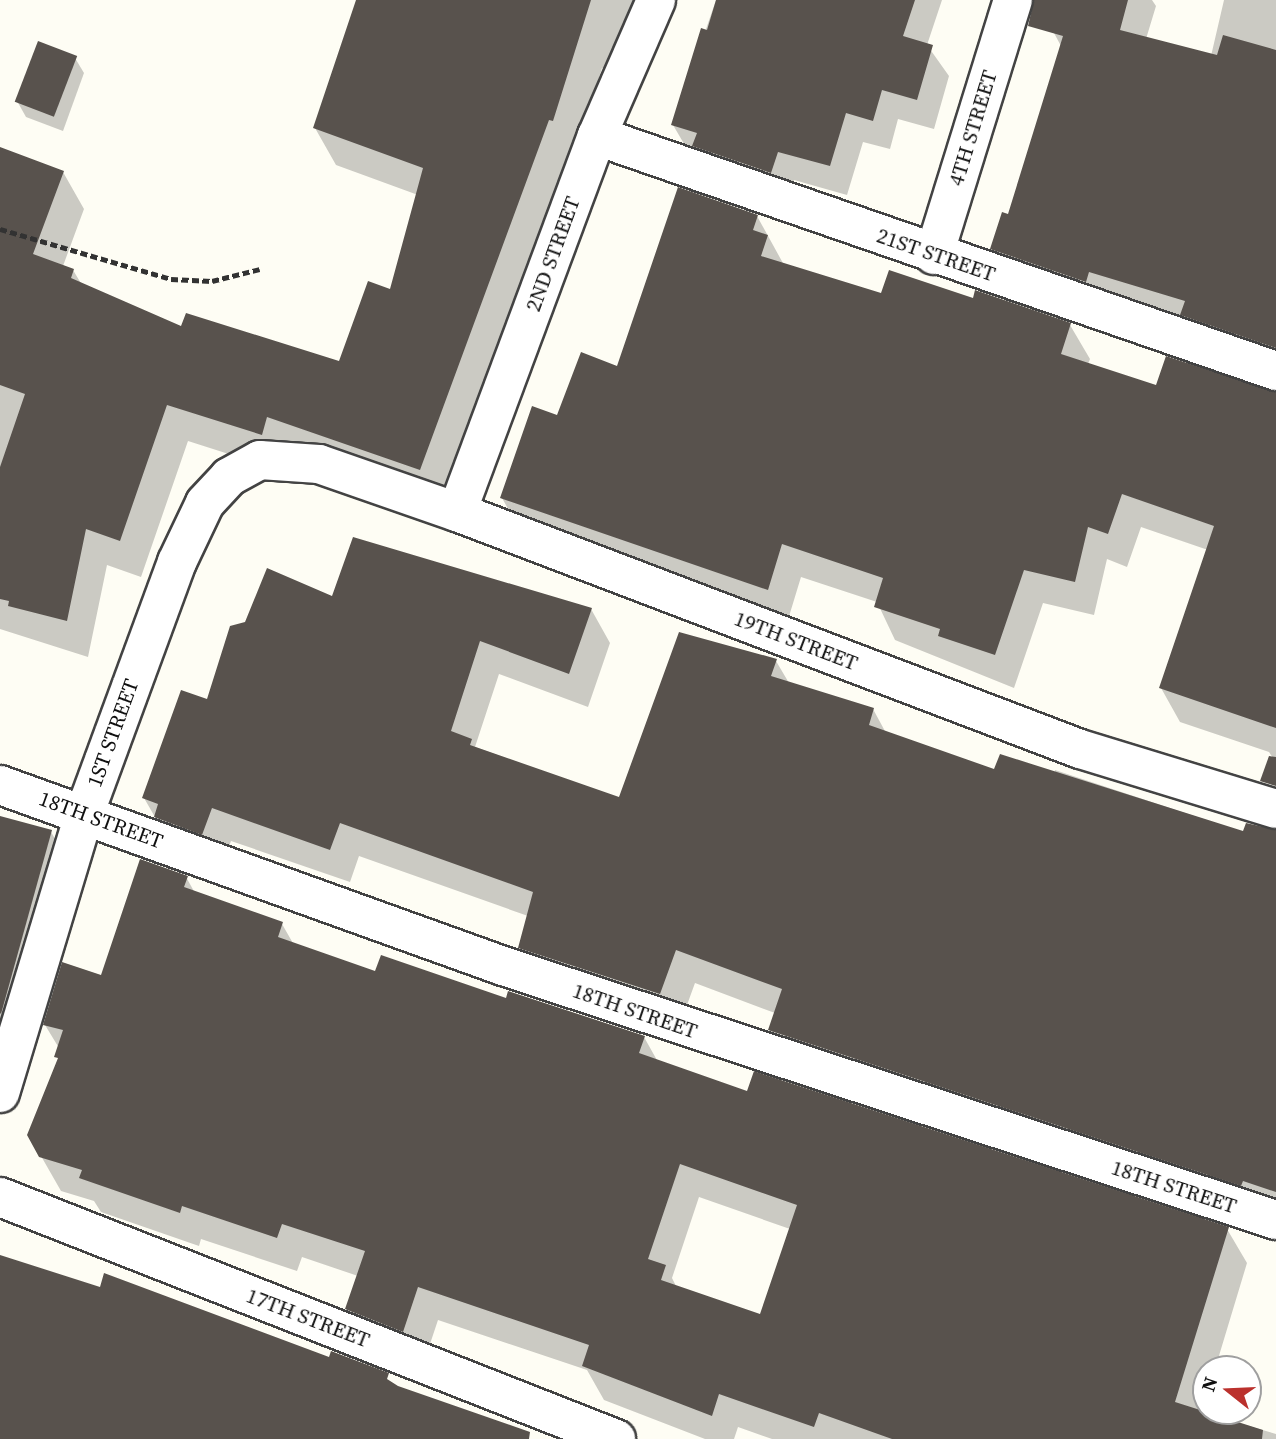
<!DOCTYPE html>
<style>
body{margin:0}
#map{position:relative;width:1276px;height:1439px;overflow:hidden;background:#fefdf4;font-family:"Source Serif 4",serif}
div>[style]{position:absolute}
.shadow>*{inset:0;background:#0003}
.building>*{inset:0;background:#58524d;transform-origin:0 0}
.path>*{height:4.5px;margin-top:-2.25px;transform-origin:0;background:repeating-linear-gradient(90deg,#323232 0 7px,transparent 0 10.5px)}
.roads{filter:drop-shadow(2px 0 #434343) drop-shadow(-2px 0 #434343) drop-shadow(0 2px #434343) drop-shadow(0 -2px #434343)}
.minor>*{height:38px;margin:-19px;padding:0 19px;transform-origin:19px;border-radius:19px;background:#fff}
span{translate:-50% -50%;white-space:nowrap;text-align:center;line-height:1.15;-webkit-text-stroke:7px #fff;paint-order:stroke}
.street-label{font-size:21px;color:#101010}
.north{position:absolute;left:1192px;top:1355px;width:70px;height:70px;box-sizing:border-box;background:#fff;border:2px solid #9f9f9f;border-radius:50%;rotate:288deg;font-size:19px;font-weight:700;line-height:28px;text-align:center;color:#101010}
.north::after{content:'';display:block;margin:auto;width:24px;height:32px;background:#bb312d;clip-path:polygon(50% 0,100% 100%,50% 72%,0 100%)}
</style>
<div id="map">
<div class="shadow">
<i style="clip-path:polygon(358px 0,652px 0,626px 75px,602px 68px,574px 157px,441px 506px,282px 471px,188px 441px,141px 577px,107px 565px,88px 657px,0 629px,0 171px,63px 172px,84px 209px,63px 266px,73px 270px,82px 285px,183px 329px,340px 364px,392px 291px,418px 195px,336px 165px,315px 128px)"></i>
<i style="clip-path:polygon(716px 0,942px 0,927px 45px,949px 76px,934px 129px,898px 119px,890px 149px,863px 142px,847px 195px,794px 180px,788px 202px,690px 154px,673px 125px)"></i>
<i style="clip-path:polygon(1063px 0,1152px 0,1156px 6px,1146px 39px,1211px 56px,1224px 0,1276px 0,1276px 374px,1011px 283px,991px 248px,1009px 216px,1061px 46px,1054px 33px)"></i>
<i style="clip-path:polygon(75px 58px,84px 73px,63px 131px,26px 117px,17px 101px)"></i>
<i style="clip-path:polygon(757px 216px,784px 265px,882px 295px,974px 300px,1070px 325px,1090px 359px,1088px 364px,1157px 388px,1276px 411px,1276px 763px,1269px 752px,1180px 722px,1161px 688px,1208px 550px,1141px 527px,1127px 567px,1107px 559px,1094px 615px,1043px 603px,1014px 688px,895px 640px,877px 602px,801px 577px,787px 623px,521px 532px,502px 498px,558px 417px,618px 368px)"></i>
<i style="clip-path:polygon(333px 599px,591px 609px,610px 643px,588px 707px,499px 674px,475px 747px,620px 799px,776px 661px,789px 683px,873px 709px,886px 733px,995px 772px,1054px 775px,1055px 770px,1276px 843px,1276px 1219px,789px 1064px,770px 1030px,775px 1013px,695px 983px,679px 1027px,540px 982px,520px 948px,528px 916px,359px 856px,350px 882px,231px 841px,222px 867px,163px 831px,144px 798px,208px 702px)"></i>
<i style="clip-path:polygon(0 818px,51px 832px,77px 876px,0 1050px)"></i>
<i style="clip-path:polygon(evenodd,186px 877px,195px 893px,282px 924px,294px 945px,376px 973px,507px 1000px,644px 1037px,658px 1062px,748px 1093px,1227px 1229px,1247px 1263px,1215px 1369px,1206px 1369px,1201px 1412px,1276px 1434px,1276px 1439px,772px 1439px,738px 1427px,734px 1439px,705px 1439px,604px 1400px,587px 1370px,438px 1320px,423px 1365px,367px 1343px,347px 1309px,358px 1276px,302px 1257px,297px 1271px,201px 1239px,199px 1246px,101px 1212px,94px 1201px,61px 1191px,41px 1156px,59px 1062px,59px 1048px,45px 1025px,102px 977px,186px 877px,699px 1197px,790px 1229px,761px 1316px,677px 1288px,672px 1278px,699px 1197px)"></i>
</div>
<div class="building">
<i style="clip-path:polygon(356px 0,591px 0,553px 121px,549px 120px,420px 470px,267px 417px,262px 435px,167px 405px,120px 541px,86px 529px,67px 621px,8px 606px,9px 601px,0 599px,0 467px,25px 394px,0 385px,0 147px,64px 171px,33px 254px,74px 269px,71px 278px,181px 326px,186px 313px,339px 361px,368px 281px,390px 289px,423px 168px,313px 128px)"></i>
<i style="clip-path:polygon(716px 0,915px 0,903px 36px,933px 45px,917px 100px,882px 90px,873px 121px,846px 113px,830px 166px,778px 152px,771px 173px,692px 146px,697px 133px,671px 125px,701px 28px,707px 30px)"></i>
<i style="clip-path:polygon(1034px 0,1128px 0,1120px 30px,1217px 55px,1223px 35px,1276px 50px,1276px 348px,1180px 315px,1185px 301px,1089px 272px,1086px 282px,990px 249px,1002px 212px,1008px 214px,1063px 36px,1028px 26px)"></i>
<i style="left:38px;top:41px;width:42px;height:65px;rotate:21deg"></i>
<i style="clip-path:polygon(678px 187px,758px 215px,753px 230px,768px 235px,761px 256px,881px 293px,889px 270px,973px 298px,975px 290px,1071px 323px,1061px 354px,1156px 385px,1166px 356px,1276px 392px,1276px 728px,1159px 688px,1214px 526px,1122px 494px,1108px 534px,1088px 527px,1075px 582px,1024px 570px,995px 655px,938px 636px,940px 629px,874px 607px,883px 578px,782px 544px,768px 590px,500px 498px,532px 406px,557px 415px,581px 352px,617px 366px)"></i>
<i style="clip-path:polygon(353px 537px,592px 608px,569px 674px,480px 641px,451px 731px,472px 739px,470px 745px,619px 797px,679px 632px,777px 659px,771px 676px,874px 708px,869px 725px,994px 769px,1000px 754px,1243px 831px,1246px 823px,1276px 830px,1276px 1192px,1243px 1181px,1241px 1186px,768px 1030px,782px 989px,676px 950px,660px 994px,518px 948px,533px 892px,340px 823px,330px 850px,212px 808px,202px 835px,154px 817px,158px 804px,142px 798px,181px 690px,207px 699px,230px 626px,245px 622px,267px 568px,332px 596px)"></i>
<i style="clip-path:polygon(1269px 756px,1276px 757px,1276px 786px,1260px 781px)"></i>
<i style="clip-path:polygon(0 816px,52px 830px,1px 1014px,0 1013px)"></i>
<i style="clip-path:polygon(evenodd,140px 859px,188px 876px,184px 887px,283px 922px,278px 937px,375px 971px,381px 955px,506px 998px,508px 991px,645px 1036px,639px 1053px,747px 1091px,754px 1071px,1229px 1227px,1175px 1402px,1263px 1430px,1262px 1439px,892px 1439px,819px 1413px,814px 1427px,719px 1394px,712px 1416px,582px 1366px,589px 1345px,418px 1287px,403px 1332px,345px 1309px,365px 1251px,282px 1224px,277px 1238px,182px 1206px,180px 1213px,79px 1178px,82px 1170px,39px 1157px,27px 1135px,58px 1058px,54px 1057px,63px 1030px,43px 1025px,62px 962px,101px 975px,140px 859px,680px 1164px,797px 1205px,760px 1314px,661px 1280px,666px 1265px,648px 1259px,680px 1164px)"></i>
<i style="clip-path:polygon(0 1255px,100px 1287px,104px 1273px,329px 1357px,331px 1351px,389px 1373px,387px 1379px,398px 1386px,530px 1432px,529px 1439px,0 1439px)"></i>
</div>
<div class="path">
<i style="left:0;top:229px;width:178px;rotate:16.3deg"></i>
<i style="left:171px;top:279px;width:41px;rotate:2.8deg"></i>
<i style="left:212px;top:281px;width:49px;rotate:-14deg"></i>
</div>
<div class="roads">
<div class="minor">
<i style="left:597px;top:136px;width:719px;rotate:19.09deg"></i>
<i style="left:934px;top:255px;width:267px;rotate:-72.8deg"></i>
<i style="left:457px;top:512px;width:401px;rotate:-69.6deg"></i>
<i style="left:597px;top:136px;width:148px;rotate:-66.5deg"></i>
<i style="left:0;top:785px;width:535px;rotate:19.79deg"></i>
<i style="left:503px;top:966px;width:814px;rotate:18.19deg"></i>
<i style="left:0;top:1093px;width:294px;rotate:-73.2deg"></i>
<i style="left:85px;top:812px;width:266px;rotate:-69.8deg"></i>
<i style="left:177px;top:562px;width:65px;rotate:-64.6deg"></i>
<i style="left:205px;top:503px;width:35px;rotate:-47deg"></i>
<i style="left:229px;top:477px;width:35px;rotate:-29deg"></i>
<i style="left:260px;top:460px;width:59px;rotate:3.9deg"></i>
<i style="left:319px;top:464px;width:146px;rotate:19.2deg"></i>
<i style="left:457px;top:512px;width:667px;rotate:20.83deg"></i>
<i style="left:1080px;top:749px;width:205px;rotate:17deg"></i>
<i style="left:0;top:1197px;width:662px;rotate:21.45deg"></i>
</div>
</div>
<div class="street-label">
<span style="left:973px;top:128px;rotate:-73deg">4TH STREET</span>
<span style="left:553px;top:254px;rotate:-70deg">2ND STREET</span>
<span style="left:936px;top:255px;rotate:19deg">21ST STREET</span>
<span style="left:796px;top:641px;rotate:21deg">19TH STREET</span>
<span style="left:113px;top:733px;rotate:-70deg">1ST STREET</span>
<span style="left:101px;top:820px;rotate:20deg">18TH STREET</span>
<span style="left:635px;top:1011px;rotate:19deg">18TH STREET</span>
<span style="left:1174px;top:1187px;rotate:18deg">18TH STREET</span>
<span style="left:308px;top:1318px;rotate:21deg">17TH STREET</span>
</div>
<div class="north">N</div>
</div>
